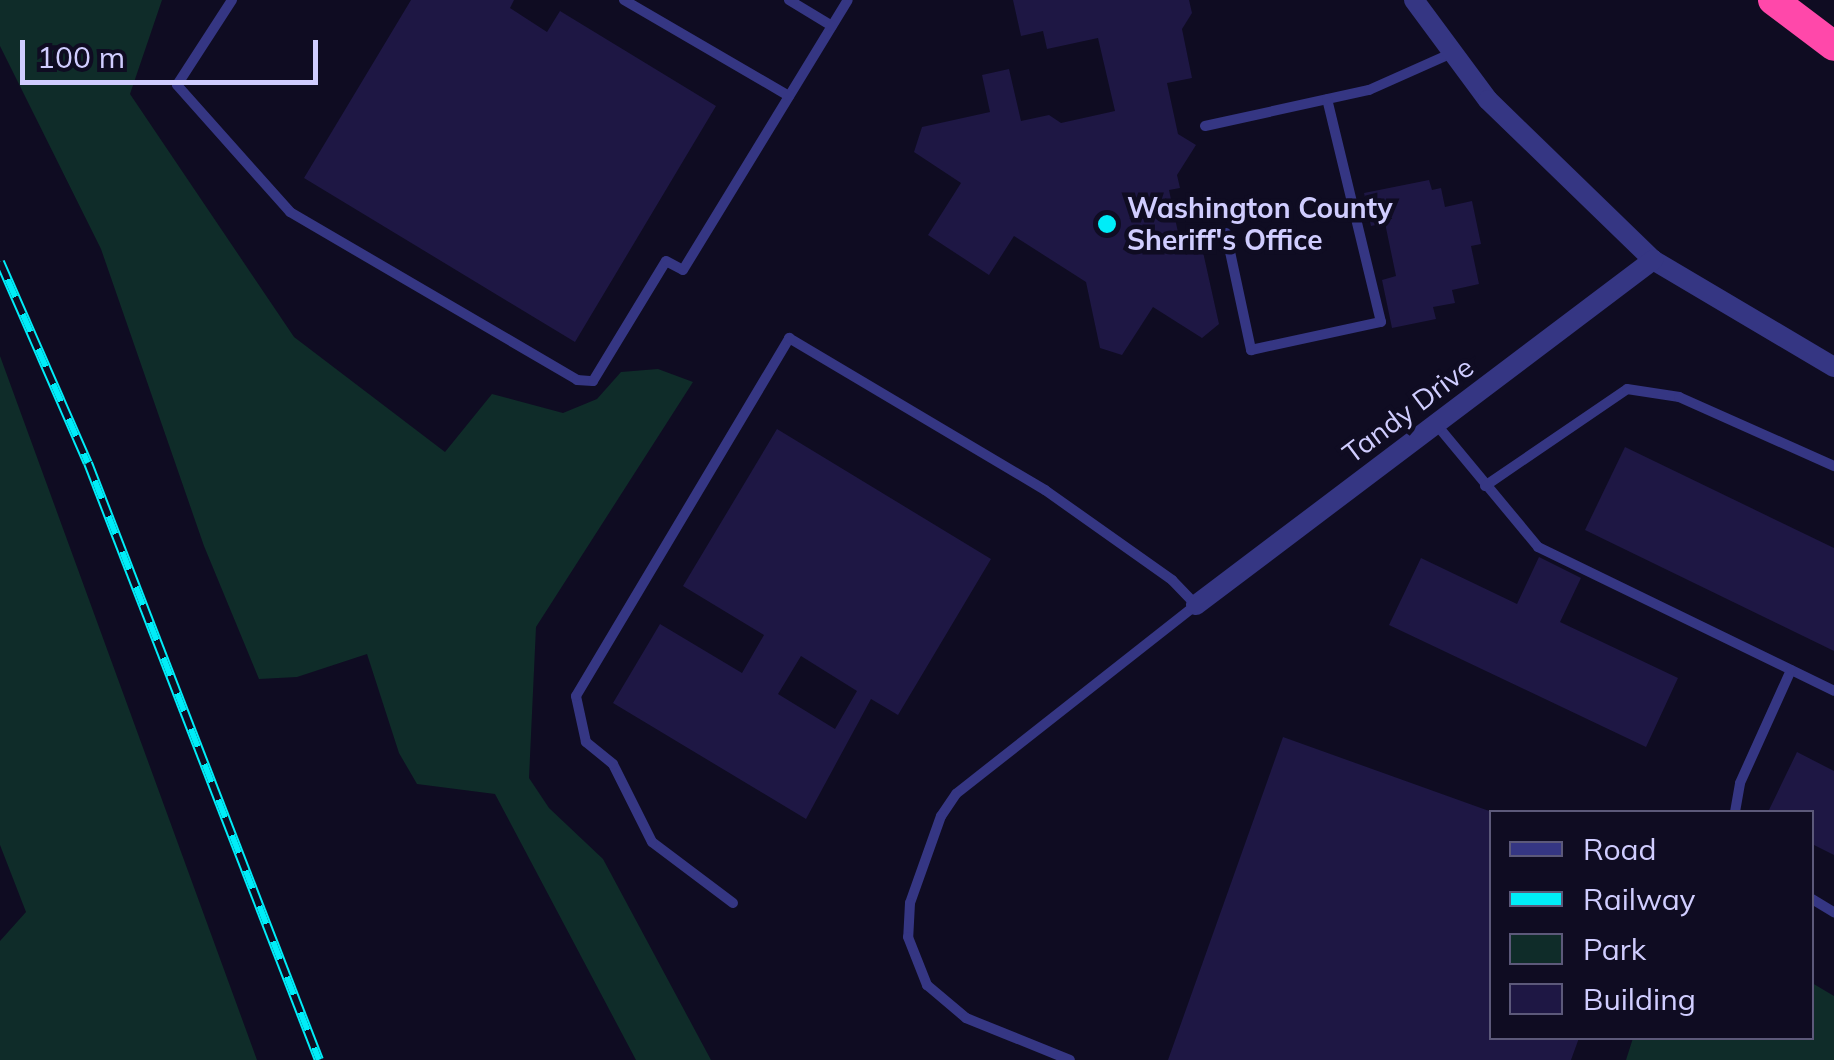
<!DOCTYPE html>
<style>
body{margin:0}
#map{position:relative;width:1834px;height:1060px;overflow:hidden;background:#0f0c22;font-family:Mulish,sans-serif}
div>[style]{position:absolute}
.green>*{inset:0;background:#0f2c29}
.building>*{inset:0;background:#1e1744}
.lane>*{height:10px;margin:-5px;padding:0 5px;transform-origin:5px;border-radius:5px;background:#353683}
.street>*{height:20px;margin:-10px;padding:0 10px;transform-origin:10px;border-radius:10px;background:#353683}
.highway>*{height:30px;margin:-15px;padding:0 15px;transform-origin:15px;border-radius:15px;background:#ff48aa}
.rail>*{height:10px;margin-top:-5px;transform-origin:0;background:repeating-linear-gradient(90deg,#0f0c22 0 19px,#00edf8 0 38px);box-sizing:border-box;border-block:2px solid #00edf8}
.dots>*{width:28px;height:28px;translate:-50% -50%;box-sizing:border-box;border:5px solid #0f0c22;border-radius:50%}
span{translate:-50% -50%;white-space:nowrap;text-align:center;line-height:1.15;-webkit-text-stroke:9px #0f0c22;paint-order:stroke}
.poi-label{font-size:28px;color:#d0cdff;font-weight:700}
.left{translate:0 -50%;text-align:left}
.street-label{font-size:28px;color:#d0cdff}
.legend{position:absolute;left:1489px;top:810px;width:325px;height:230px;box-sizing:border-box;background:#0f0c22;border:2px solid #5c597a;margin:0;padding:12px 18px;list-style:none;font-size:30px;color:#d0cdff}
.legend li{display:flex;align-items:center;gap:20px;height:50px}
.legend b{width:50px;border:2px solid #5c597a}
.scale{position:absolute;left:20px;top:40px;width:298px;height:45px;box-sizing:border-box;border:5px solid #d0cdff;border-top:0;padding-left:12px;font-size:30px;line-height:35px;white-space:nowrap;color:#d0cdff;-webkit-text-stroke:8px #0f0c22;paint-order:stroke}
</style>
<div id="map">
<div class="green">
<i style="clip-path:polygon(0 0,162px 0,130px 94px,294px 337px,445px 452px,492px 394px,563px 413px,597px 399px,621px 372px,658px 369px,693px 382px,536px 627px,529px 778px,549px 808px,603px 859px,711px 1060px,636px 1060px,495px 794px,417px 784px,399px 753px,367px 654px,297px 677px,259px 679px,204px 546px,101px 249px,0 46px)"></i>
<i style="clip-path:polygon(0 356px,257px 1060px,0 1060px,0 941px,26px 912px,0 845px)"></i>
<i style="clip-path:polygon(1812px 983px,1834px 996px,1834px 1060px,1626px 1060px,1633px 1038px,1812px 1038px)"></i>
</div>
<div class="building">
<i style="clip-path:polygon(411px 0,514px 0,510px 8px,547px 32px,560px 11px,716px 106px,575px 342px,304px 178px)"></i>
<i style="clip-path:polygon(1013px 0,1189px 0,1192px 13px,1182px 29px,1192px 78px,1167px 83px,1178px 134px,1196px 145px,1177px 175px,1180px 188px,1169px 190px,1179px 237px,1203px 252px,1219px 324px,1202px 338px,1153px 307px,1122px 355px,1100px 348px,1086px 282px,1014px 236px,989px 275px,928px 235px,961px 183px,914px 152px,922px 127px,990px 112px,982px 75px,1009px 69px,1021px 121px,1049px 115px,1061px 123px,1115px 111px,1098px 38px,1047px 49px,1043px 31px,1021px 36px)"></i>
<i style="clip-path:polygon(1429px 180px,1432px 190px,1441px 188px,1445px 207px,1472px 201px,1481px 244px,1471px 246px,1479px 284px,1452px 290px,1455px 303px,1433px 307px,1436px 319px,1392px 328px,1382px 280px,1396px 276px,1385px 223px,1371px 226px,1364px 193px)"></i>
<i style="clip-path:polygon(evenodd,777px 429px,991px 559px,898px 715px,871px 699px,806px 819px,613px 703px,660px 624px,742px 673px,764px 635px,683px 586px,777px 429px,801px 656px,857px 691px,835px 729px,778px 694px,801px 656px)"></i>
<i style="clip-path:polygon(1625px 447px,1834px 548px,1834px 651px,1585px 530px)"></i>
<i style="clip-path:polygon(1539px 557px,1581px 578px,1560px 622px,1678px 678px,1646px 747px,1389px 625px,1421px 558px,1517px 604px)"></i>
<i style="clip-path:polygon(1283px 737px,1492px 812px,1492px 1038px,1579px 1038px,1571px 1060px,1168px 1060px)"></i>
<i style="clip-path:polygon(1797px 752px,1834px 771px,1834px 855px,1812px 844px,1812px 812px,1768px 812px)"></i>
</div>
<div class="lane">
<i style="left:232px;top:0;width:101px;rotate:122.9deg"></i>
<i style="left:177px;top:85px;width:170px;rotate:48.3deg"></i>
<i style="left:290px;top:212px;width:333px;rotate:30.3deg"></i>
<i style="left:577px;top:380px;width:16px;rotate:4deg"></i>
<i style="left:593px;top:381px;width:140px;rotate:-58.7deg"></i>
<i style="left:666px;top:261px;width:19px;rotate:28deg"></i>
<i style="left:683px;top:270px;width:316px;rotate:-58.6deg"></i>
<i style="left:624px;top:0;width:191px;rotate:30.2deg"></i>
<i style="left:789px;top:0;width:50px;rotate:31.2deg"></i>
<i style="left:1205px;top:126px;width:168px;rotate:-12.4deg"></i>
<i style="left:1369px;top:90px;width:91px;rotate:-24deg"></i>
<i style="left:1226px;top:233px;width:120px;rotate:77.9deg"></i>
<i style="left:1251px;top:350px;width:133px;rotate:-12.2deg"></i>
<i style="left:1381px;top:322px;width:229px;rotate:-103.6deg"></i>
<i style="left:1436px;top:424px;width:160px;rotate:50.3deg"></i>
<i style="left:1538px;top:547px;width:329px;rotate:25.9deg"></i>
<i style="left:1485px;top:486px;width:172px;rotate:-34.3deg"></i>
<i style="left:1627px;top:389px;width:53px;rotate:8.7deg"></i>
<i style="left:1679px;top:397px;width:170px;rotate:24deg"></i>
<i style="left:1735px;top:812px;width:29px;rotate:-80deg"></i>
<i style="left:1740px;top:783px;width:124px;rotate:-65.7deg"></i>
<i style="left:1812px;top:899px;width:26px;rotate:31deg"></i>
<i style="left:733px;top:903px;width:101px;rotate:-143deg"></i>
<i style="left:652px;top:842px;width:87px;rotate:-116.6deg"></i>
<i style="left:613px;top:764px;width:35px;rotate:-141deg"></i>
<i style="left:586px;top:742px;width:47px;rotate:-102.3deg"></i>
<i style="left:576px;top:696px;width:417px;rotate:-59.2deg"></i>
<i style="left:789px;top:338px;width:298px;rotate:30.7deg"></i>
<i style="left:1045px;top:490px;width:156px;rotate:35.3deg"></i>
<i style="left:1172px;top:580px;width:35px;rotate:46deg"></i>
<i style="left:1196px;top:605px;width:305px;rotate:141.8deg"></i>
<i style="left:956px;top:794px;width:27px;rotate:124deg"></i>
<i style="left:941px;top:816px;width:92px;rotate:109.6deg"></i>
<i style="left:910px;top:903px;width:34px;rotate:93deg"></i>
<i style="left:908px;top:937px;width:52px;rotate:68.4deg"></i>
<i style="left:927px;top:985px;width:51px;rotate:40.2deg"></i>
<i style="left:966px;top:1018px;width:112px;rotate:22deg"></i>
</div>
<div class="street">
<i style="left:1414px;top:0;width:124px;rotate:53.5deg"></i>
<i style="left:1488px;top:100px;width:230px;rotate:44.1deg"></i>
<i style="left:1653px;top:260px;width:210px;rotate:30.6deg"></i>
<i style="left:1196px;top:605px;width:573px;rotate:-37.05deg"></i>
</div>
<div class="highway">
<i style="left:1773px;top:0;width:76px;rotate:37deg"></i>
</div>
<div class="rail">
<i style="left:0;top:262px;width:219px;rotate:66.4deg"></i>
<i style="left:88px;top:463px;width:640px;rotate:68.85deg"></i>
</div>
<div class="dots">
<i style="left:1107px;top:224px;background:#00edf8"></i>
</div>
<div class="poi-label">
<span class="left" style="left:1127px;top:224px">Washington County<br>Sheriff's Office</span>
</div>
<div class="street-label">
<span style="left:1408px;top:410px;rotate:-37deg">Tandy Drive</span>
</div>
<ul class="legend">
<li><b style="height:12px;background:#353683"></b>Road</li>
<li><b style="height:12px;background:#00edf8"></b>Railway</li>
<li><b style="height:28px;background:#0f2c29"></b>Park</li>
<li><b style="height:28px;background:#1e1744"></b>Building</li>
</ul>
<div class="scale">100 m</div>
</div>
